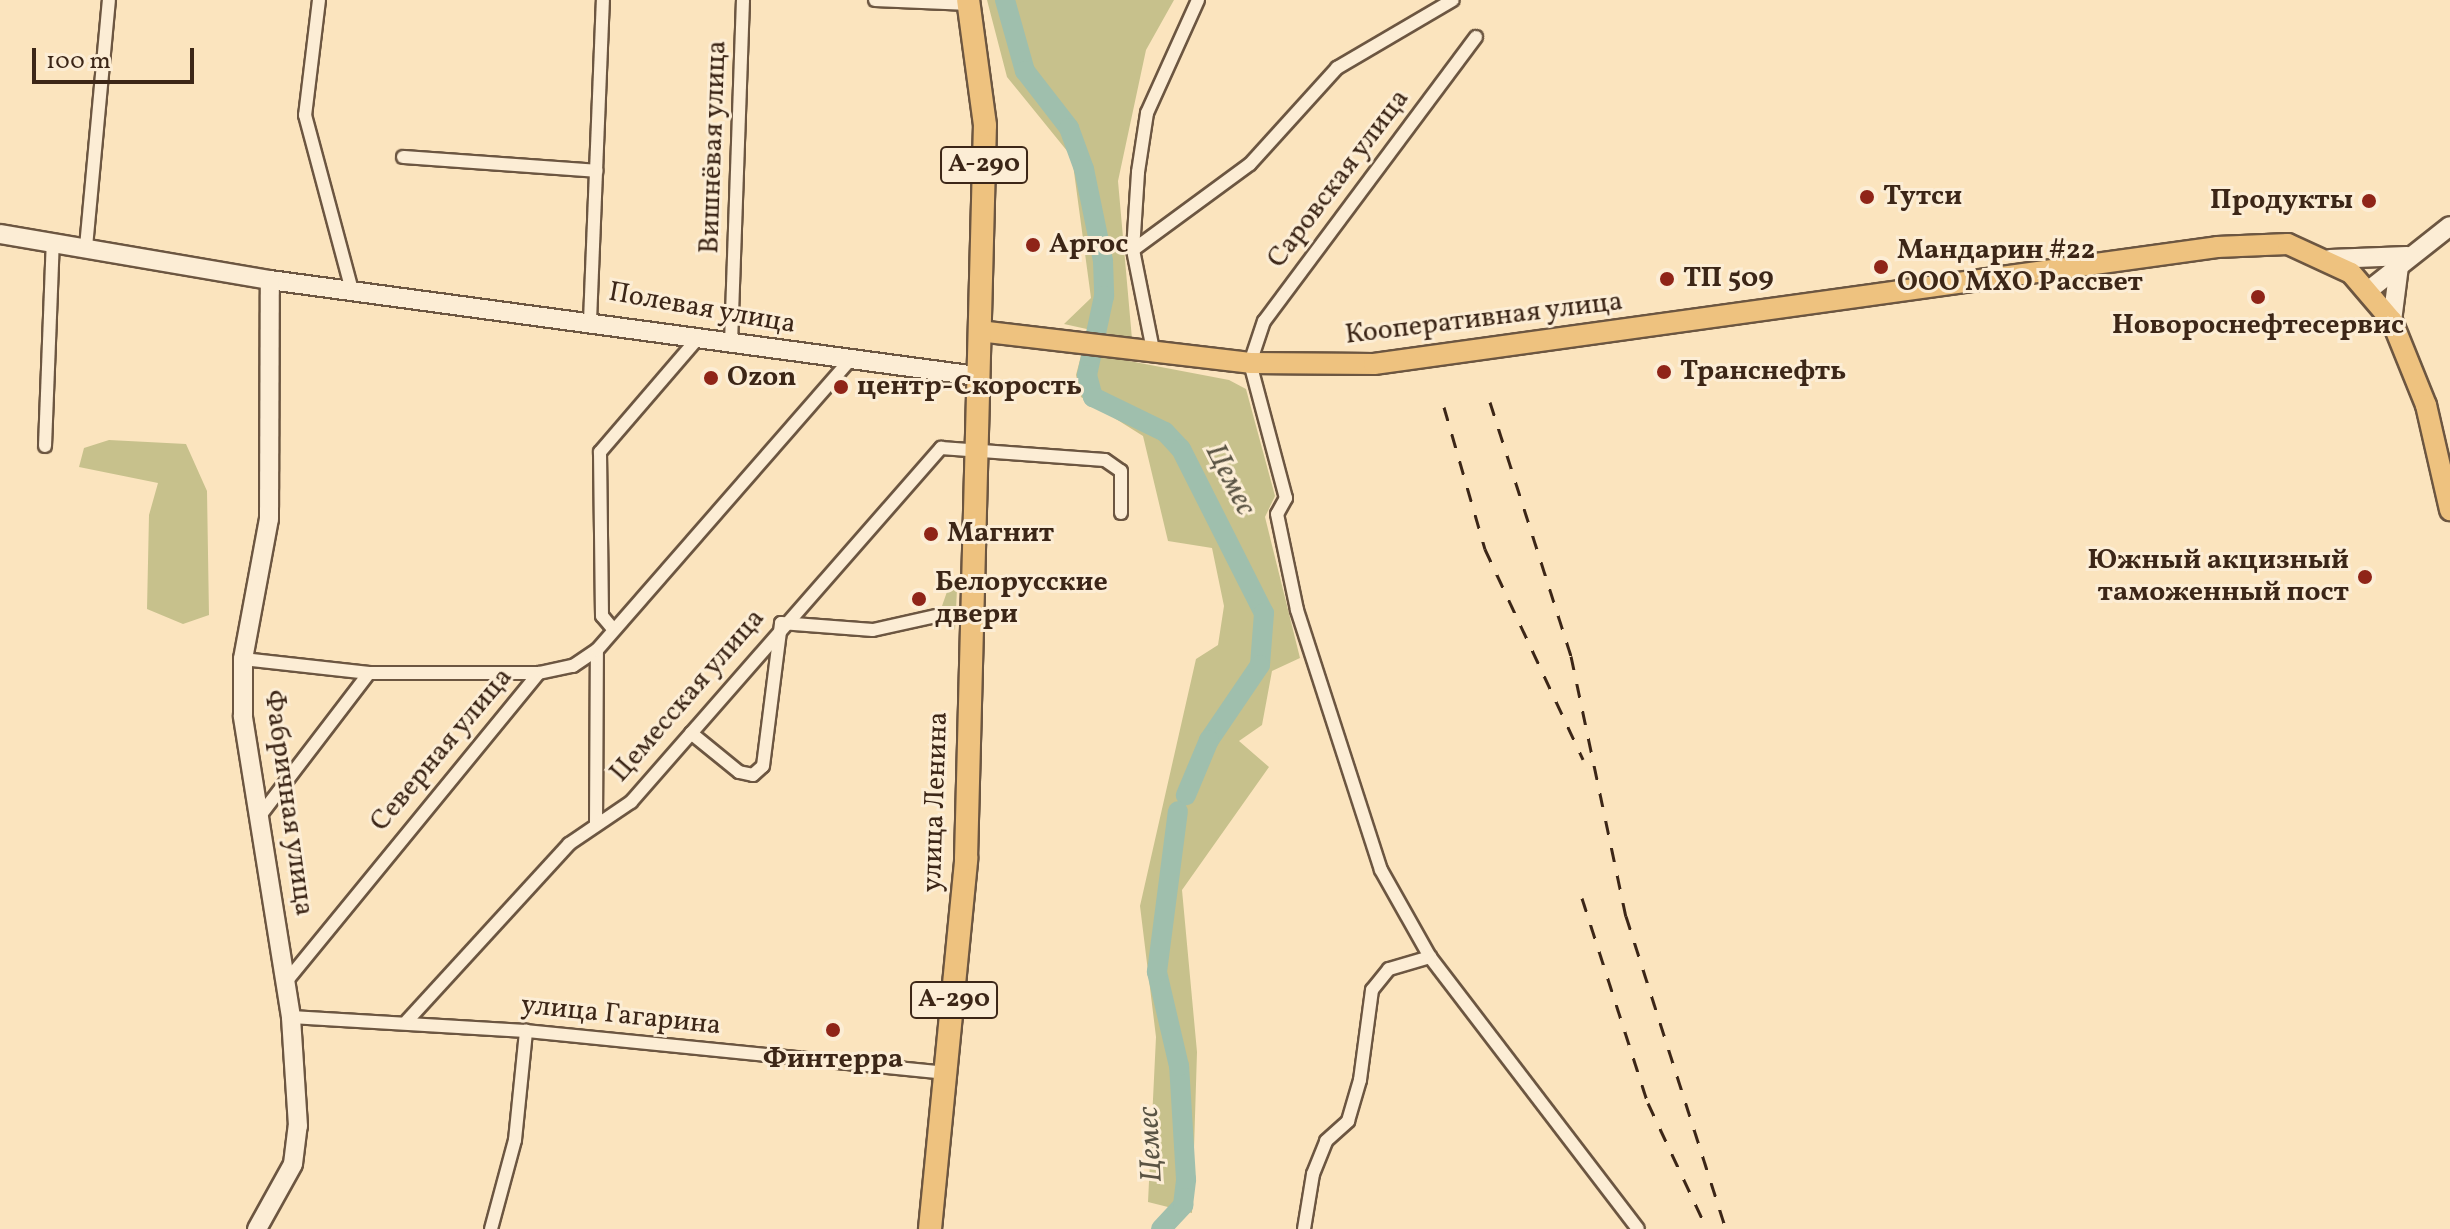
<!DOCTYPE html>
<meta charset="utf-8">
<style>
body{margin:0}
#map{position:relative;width:2450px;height:1229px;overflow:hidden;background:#fbe4be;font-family:Vollkorn,serif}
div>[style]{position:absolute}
.green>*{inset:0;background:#c7c18c}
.river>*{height:20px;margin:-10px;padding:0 10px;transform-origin:10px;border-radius:10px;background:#9fbfad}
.roads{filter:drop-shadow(2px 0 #6c5641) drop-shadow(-2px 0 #6c5641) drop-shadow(0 2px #6c5641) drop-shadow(0 -2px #6c5641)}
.street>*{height:12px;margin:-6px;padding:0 6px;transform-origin:6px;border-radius:6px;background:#fcedd5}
.secondary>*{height:18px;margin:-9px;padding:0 9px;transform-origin:9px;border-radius:9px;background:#fcedd5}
.primary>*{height:20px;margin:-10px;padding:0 10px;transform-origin:10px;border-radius:10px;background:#eec27f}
.highway>*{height:22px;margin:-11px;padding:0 11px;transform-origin:11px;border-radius:11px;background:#eec27f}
.rail>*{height:3px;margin-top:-1.5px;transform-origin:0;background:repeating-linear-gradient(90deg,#3c2617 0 14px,transparent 0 28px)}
.dots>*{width:22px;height:22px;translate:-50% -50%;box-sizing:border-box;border:4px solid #fcedd5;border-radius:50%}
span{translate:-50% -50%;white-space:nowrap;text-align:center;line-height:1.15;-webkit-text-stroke:6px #fcedd5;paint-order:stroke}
.shield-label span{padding:2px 6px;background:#fcedd5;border:2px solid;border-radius:6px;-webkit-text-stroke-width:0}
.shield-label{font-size:26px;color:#3c2617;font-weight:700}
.street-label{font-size:28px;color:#3c2617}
.poi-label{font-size:28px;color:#3c2617;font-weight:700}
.left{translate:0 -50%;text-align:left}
.right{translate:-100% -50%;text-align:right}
.water-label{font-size:30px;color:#5a5444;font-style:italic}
.scale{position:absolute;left:32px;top:48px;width:162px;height:36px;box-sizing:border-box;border:4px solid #3c2617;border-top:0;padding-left:10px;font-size:24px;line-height:28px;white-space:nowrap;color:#3c2617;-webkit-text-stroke:6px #fcedd5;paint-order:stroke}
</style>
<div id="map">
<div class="green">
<i style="clip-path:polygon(987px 0,1174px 0,1146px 50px,1118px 181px,1132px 339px,1064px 324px,1091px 298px,1072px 157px,1007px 77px)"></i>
<i style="clip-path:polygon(1082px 352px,1229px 380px,1246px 389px,1275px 496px,1265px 517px,1300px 658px,1272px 671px,1262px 725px,1239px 741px,1269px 767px,1182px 890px,1197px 1052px,1192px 1213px,1148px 1202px,1156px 1037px,1140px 906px,1196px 659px,1218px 645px,1224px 606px,1212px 548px,1168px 541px,1143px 436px,1081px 397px,1076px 375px)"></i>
<i style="clip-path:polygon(109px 440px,186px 444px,207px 491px,209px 615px,183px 624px,147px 609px,149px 515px,158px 483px,79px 467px,84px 448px)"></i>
<i style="clip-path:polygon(949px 586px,957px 589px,955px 630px,942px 606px)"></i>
</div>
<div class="river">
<i style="left:1005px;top:0;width:74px;rotate:74.3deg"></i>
<i style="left:1025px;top:71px;width:72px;rotate:52.3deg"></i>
<i style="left:1069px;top:128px;width:44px;rotate:69.9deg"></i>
<i style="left:1084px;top:169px;width:94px;rotate:78.3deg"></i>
<i style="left:1103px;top:261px;width:35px;rotate:88deg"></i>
<i style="left:1104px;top:296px;width:81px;rotate:102.1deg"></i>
<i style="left:1087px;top:375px;width:23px;rotate:75deg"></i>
<i style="left:1093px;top:397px;width:80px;rotate:25.9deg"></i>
<i style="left:1165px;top:432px;width:23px;rotate:47deg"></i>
<i style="left:1181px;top:449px;width:184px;rotate:63.2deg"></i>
<i style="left:1264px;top:613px;width:52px;rotate:94.4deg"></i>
<i style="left:1260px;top:665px;width:91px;rotate:124.2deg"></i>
<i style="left:1209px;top:740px;width:60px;rotate:112.7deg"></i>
<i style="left:1161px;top:1229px;width:33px;rotate:-47deg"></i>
<i style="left:1183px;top:1205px;width:26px;rotate:-83deg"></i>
<i style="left:1186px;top:1179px;width:113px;rotate:-93.5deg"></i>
<i style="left:1179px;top:1066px;width:97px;rotate:-103.2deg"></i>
<i style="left:1157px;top:972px;width:162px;rotate:-82.6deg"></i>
</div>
<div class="roads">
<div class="street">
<i style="left:319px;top:0;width:116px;rotate:96.9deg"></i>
<i style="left:305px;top:115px;width:181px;rotate:75deg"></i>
<i style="left:875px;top:0;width:94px;rotate:2.4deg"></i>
<i style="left:1476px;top:37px;width:354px;rotate:126.7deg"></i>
<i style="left:1264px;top:321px;width:44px;rotate:108.4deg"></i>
<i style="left:1250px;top:363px;width:140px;rotate:75.1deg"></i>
<i style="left:1286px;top:498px;width:18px;rotate:119deg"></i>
<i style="left:1277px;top:514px;width:98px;rotate:78.2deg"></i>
<i style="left:1297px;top:610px;width:273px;rotate:72.1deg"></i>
<i style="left:1381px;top:870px;width:100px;rotate:60.6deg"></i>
<i style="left:1430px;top:957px;width:342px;rotate:52.6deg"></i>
<i style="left:403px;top:157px;width:194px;rotate:4.1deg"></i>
<i style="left:86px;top:247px;width:248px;rotate:-84.7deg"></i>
<i style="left:1133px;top:250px;width:145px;rotate:-36.3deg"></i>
<i style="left:1250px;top:164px;width:130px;rotate:-47.8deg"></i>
<i style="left:1337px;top:68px;width:134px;rotate:-30.4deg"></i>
<i style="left:590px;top:321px;width:321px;rotate:-87.7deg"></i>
<i style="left:731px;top:343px;width:343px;rotate:-88deg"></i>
<i style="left:1153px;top:350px;width:102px;rotate:-101.3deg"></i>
<i style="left:1133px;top:250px;width:78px;rotate:-86.3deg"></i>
<i style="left:1138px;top:172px;width:60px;rotate:-81.3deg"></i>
<i style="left:1147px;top:113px;width:124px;rotate:-65.7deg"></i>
<i style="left:45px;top:446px;width:205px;rotate:-87.8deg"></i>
<i style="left:613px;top:629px;width:17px;rotate:-130deg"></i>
<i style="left:602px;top:616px;width:164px;rotate:-90.7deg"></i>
<i style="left:600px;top:452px;width:150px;rotate:-49.3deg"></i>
<i style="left:243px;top:659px;width:127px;rotate:6.3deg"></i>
<i style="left:369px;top:673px;width:170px"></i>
<i style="left:691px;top:733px;width:62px;rotate:39.1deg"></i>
<i style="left:739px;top:772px;width:14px;rotate:12deg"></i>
<i style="left:753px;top:775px;width:13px;rotate:-42deg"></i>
<i style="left:763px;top:766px;width:144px;rotate:-82.8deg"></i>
<i style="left:781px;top:623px;width:92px;rotate:4.4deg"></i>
<i style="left:873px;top:630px;width:65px;rotate:-12.5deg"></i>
<i style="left:259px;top:817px;width:181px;rotate:-52.6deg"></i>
<i style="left:596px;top:825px;width:175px;rotate:-89.7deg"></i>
<i style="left:285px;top:983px;width:401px;rotate:-50.7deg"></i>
<i style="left:539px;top:673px;width:35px;rotate:-12deg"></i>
<i style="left:573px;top:666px;width:29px;rotate:-34deg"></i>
<i style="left:597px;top:650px;width:382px;rotate:-48.9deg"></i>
<i style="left:291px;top:1017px;width:235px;rotate:3.4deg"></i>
<i style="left:526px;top:1031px;width:422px;rotate:5.7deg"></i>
<i style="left:407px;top:1021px;width:240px;rotate:-47.5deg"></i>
<i style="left:569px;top:844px;width:75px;rotate:-34.1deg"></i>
<i style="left:631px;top:802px;width:471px;rotate:-48.8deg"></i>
<i style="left:941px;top:448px;width:164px;rotate:4.2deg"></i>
<i style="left:1105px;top:460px;width:19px;rotate:35deg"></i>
<i style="left:1121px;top:471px;width:42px;rotate:90deg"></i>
<i style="left:491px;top:1229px;width:92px;rotate:-74.9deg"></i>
<i style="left:515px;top:1140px;width:110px;rotate:-84.2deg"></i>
<i style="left:1304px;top:1229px;width:56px;rotate:-80.7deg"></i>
<i style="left:1313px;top:1174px;width:35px;rotate:-68deg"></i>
<i style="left:1326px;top:1141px;width:30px;rotate:-42deg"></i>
<i style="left:1348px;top:1121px;width:43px;rotate:-73.7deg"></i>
<i style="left:1360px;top:1080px;width:91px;rotate:-82.4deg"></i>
<i style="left:1372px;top:990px;width:27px;rotate:-51deg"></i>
<i style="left:1389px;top:969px;width:43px;rotate:-16.3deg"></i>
</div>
<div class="secondary">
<i style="left:0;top:234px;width:274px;rotate:9.7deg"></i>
<i style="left:270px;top:280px;width:712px;rotate:7.74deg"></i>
<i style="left:2330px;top:259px;width:77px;rotate:-2.2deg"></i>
<i style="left:2369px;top:290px;width:103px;rotate:-38.3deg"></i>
<i style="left:2392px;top:321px;width:55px;rotate:-82.7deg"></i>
<i style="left:257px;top:1229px;width:74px;rotate:-61deg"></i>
<i style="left:293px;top:1164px;width:38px;rotate:-83deg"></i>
<i style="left:298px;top:1126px;width:109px;rotate:-93.7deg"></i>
<i style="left:291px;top:1017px;width:305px;rotate:-99.1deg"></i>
<i style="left:243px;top:716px;width:57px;rotate:-90deg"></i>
<i style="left:243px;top:659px;width:142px;rotate:-79.5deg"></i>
<i style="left:269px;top:519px;width:239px;rotate:-89.8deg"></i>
</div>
<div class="primary">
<i style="left:979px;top:331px;width:273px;rotate:6.7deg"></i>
<i style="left:1250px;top:363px;width:124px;rotate:0.5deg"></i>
<i style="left:1374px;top:364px;width:851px;rotate:-7.9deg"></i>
<i style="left:2217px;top:247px;width:71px;rotate:-2.4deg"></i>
<i style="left:2288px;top:244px;width:69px;rotate:24.7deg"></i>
<i style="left:2351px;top:273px;width:63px;rotate:49.5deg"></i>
<i style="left:2392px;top:321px;width:91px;rotate:68deg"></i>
<i style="left:2426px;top:405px;width:108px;rotate:77.1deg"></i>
</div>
<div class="highway">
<i style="left:930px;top:1229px;width:372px;rotate:-84.4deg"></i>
<i style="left:966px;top:859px;width:734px;rotate:-88.52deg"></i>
<i style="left:985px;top:125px;width:126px;rotate:-97.7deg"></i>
</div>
</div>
<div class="rail">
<i style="left:1490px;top:402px;width:267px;rotate:72.3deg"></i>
<i style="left:1571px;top:656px;width:266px;rotate:78.1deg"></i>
<i style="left:1626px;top:916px;width:329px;rotate:72.3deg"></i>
<i style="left:1444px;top:407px;width:148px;rotate:73.9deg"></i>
<i style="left:1485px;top:549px;width:232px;rotate:65deg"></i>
<i style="left:1582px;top:898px;width:215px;rotate:72.2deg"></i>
<i style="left:1648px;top:1103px;width:139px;rotate:64.9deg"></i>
</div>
<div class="dots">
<i style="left:1867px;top:197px;background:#8f2418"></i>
<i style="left:2369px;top:201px;background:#8f2418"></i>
<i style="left:1033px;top:245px;background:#8f2418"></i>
<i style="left:1881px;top:267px;background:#8f2418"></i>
<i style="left:1667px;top:279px;background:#8f2418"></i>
<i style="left:2258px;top:297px;background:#8f2418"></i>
<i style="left:1664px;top:372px;background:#8f2418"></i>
<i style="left:711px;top:378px;background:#8f2418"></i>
<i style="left:841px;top:387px;background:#8f2418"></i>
<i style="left:931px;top:534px;background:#8f2418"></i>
<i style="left:2365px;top:577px;background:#8f2418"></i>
<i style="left:919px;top:599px;background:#8f2418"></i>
<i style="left:833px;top:1030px;background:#8f2418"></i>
</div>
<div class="shield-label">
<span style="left:984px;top:165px">А-290</span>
<span style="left:954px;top:1000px">А-290</span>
</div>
<div class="street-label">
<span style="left:714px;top:147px;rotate:-88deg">Вишнёвая улица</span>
<span style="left:1339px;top:179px;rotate:-53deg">Саровская улица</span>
<span style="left:702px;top:309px;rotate:10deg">Полевая улица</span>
<span style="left:1484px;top:319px;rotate:-7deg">Кооперативная улица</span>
<span style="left:688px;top:696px;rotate:-49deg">Цемесская улица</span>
<span style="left:442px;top:750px;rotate:-50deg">Северная улица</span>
<span style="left:936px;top:802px;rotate:-88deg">улица Ленина</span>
<span style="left:288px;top:803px;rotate:82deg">Фабричная улица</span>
<span style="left:621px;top:1016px;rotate:6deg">улица Гагарина</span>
</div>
<div class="poi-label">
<span class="left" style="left:1883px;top:197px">Тутси</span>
<span class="right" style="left:2353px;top:201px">Продукты</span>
<span class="left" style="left:1049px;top:245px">Аргос</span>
<span class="left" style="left:1897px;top:267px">Мандарин #22<br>ООО МХО Рассвет</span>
<span class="left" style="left:1683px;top:279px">ТП 509</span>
<span style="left:2258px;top:326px">Новороснефтесервис</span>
<span class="left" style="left:1680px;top:372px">Транснефть</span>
<span class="left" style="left:727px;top:378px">Ozon</span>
<span class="left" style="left:857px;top:387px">центр-Скорость</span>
<span class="left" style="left:947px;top:534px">Магнит</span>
<span class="right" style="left:2349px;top:577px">Южный акцизный<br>таможенный пост</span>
<span class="left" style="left:935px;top:599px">Белорусские<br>двери</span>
<span style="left:833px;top:1060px">Финтерра</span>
</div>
<div class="water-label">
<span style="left:1230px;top:480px;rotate:63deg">Цемес</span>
<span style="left:1151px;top:1144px;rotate:-93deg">Цемес</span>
</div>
<div class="scale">100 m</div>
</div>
